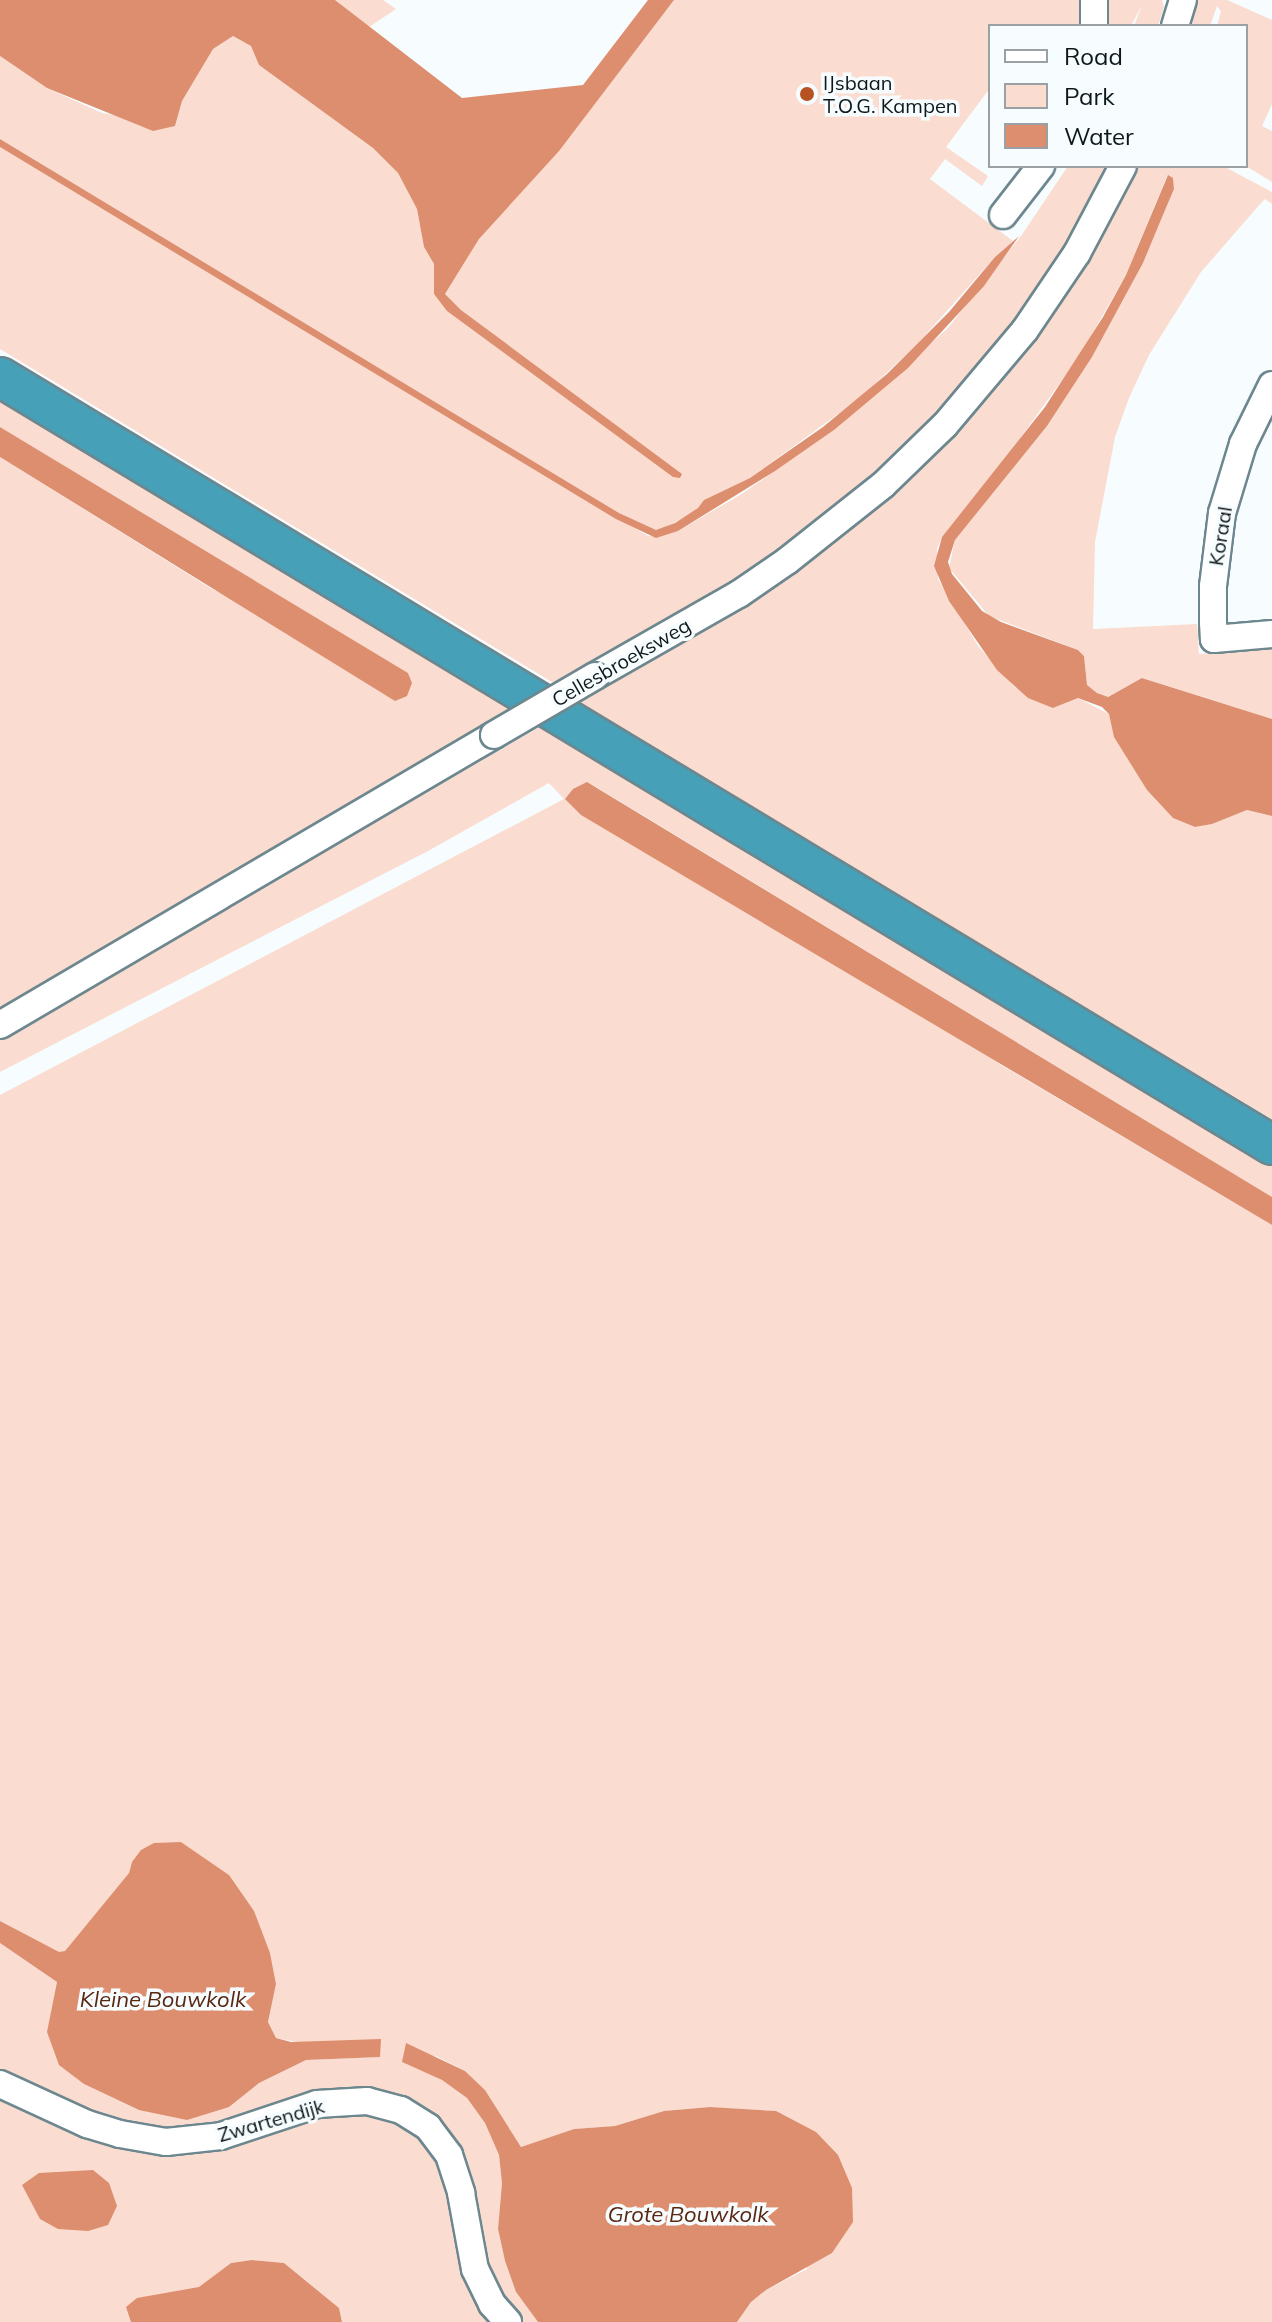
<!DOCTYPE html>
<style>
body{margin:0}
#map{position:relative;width:1272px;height:2322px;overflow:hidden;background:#f7fdff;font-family:Mulish,sans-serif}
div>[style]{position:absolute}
.green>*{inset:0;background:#fadcd0}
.water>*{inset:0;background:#dd8e6e}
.roads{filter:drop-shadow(2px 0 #6d878f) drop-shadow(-2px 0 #6d878f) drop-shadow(0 2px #6d878f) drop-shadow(0 -2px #6d878f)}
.minor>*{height:26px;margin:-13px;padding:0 13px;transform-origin:13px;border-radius:13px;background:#fff}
.highway>*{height:38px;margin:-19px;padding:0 19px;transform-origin:19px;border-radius:19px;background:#45a0b8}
.bridges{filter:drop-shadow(2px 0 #6d878f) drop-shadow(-2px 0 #6d878f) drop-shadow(0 2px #6d878f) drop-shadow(0 -2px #6d878f)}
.minor-bridge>*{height:26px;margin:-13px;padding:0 13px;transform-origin:13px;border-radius:13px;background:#fff}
.dots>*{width:22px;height:22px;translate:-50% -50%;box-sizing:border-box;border:4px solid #f7fdff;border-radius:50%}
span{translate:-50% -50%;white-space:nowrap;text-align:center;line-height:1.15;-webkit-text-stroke:7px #f7fdff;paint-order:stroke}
.poi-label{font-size:20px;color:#0e181b}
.left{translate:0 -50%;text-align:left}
.street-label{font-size:20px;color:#0e181b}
.water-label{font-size:22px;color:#5a2711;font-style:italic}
.legend{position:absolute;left:988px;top:24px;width:260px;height:144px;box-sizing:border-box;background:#f7fdff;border:2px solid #9aa1a4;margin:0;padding:10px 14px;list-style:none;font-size:24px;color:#0e181b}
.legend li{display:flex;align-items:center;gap:16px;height:40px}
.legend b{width:40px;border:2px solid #9aa1a4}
</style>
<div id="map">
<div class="green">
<i style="clip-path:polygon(335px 0,383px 0,396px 9px,369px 27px)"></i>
<i style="clip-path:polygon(674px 0,1086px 0,1085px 26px,990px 26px,990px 88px,946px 147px,988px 176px,982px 186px,945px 159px,930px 179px,1013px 241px,995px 257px,919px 342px,860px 398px,750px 478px,708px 498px,694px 512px,660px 530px,649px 529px,619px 513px,0 139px,0 56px,47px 88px,102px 113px,175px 126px,182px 101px,213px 49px,233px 36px,251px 46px,259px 65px,373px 148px,398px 173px,417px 209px,424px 247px,434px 264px,434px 294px,681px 475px,461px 310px,445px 294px,479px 239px,558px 151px)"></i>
<i style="clip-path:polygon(1105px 0,1162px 0,1164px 7px,1158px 26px,1134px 26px,1142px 5px,1131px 26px,1100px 26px)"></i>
<i style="clip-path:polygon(1193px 0,1227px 0,1272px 20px,1272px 104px,1262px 126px,1272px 131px,1272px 182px,1246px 166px,1246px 26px,1217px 26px,1221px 11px,1217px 6px,1210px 26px,1185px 26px)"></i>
<i style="clip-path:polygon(0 147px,648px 536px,678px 531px,740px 495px,834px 430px,948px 328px,1021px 236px,1068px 166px,1113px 166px,1050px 283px,911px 445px,775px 554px,557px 685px,0 349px)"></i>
<i style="clip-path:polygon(1131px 166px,1223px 166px,1272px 192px,1272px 204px,1265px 199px,1261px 203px,1201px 272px,1149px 355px,1129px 398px,1115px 437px,1095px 542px,1093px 629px,1197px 624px,1199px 654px,1272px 649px,1272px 719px,1143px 678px,1107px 697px,1097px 693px,1087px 685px,1084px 656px,1078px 650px,989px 616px,949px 568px,955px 540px,1047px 426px,1092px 357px,1143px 263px,1174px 189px,1173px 178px,1167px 176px,1126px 275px,1078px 358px,1005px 459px,942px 537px,937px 548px,938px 579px,978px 646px,1015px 687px,1053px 708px,1078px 698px,1109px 714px,1147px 790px,1173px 818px,1195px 827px,1212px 824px,1247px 810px,1272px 816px,1272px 1119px,575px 701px,895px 485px)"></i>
<i style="clip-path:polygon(0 389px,523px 705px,0 1008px,0 457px,212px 589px,412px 683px,408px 673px,0 427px)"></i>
<i style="clip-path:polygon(550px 721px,1272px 1156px,1272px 1197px,588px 782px,1001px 1065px,1272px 1225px,1272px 2322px,737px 2322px,751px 2302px,766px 2290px,807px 2269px,776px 2111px,710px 2107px,664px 2111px,615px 2126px,574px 2129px,521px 2147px,485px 2090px,465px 2071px,436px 2056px,402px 2062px,442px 2080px,467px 2098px,485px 2123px,499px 2155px,502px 2183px,498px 2229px,505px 2261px,516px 2292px,538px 2322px,519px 2322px,493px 2289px,469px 2191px,404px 2103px,200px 2132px,122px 2126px,0 2075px,0 1943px,57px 1982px,48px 2032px,84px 2084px,139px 2110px,229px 2107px,259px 2083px,306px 2060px,379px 2057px,276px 2038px,268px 2022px,276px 1984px,270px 1953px,229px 1875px,181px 1842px,132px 1862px,129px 1873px,65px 1951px,59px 1953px,0 1921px,0 1095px,564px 799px,549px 783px,428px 851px,0 1072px,0 1040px)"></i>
<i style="clip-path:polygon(0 2092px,114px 2139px,278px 2125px,356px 2109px,407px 2124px,439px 2155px,499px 2322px,342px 2322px,339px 2308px,284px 2263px,252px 2260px,231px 2263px,200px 2287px,127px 2307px,131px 2322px,0 2322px)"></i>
</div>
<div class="water">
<i style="clip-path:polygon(0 0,335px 0,462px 98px,583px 85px,648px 0,674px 0,559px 151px,479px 239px,445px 294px,461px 310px,682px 474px,680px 478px,673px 477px,447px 311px,434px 294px,434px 264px,424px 247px,417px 209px,398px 173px,373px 148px,259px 65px,251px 46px,233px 36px,213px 49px,182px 101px,175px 126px,153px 131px,47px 88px,0 56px)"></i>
<i style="clip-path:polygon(0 139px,619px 513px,656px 530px,675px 523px,698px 508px,704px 500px,750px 478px,823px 427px,887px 374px,949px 312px,995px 257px,1019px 236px,1068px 166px,984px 286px,908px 368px,834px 430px,775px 471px,678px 531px,656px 538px,616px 519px,0 147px)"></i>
<i style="clip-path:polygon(1168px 175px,1173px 178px,1174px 189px,1163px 215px,1143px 263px,1092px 357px,1047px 426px,955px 540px,948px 562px,952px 574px,982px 611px,1001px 622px,1078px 650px,1084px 656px,1087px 685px,1097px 693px,1108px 697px,1142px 678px,1272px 719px,1272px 816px,1247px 810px,1212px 824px,1195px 827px,1173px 818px,1147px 790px,1114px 737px,1109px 714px,1102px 707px,1078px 698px,1053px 708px,1028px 698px,997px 670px,949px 601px,934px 566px,942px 537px,1045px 407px,1103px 317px,1126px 275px)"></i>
<i style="clip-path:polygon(0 427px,408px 673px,412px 683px,407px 696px,395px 701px,0 457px)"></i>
<i style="clip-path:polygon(587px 782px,1272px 1197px,1272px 1225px,581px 815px,565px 799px,573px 789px)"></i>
<i style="clip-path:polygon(181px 1842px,229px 1875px,254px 1911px,270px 1953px,276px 1984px,268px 2022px,276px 2038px,291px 2042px,381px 2039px,380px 2057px,306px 2060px,259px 2083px,229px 2107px,187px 2120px,139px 2110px,84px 2084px,59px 2065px,47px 2032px,57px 1982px,0 1943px,0 1921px,59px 1952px,65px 1951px,129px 1873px,132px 1862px,141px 1850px,154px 1843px)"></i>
<i style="clip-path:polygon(406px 2043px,465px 2071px,485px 2090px,521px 2147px,574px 2129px,615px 2126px,664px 2111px,710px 2107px,776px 2111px,816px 2132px,838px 2155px,852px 2188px,853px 2222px,832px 2253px,766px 2290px,751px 2302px,737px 2322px,538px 2322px,516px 2292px,505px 2261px,498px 2229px,502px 2183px,499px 2155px,485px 2123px,467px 2098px,442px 2080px,402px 2062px)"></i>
<i style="clip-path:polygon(93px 2170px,109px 2183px,117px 2206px,108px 2225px,88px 2231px,58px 2229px,40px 2219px,22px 2185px,39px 2173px)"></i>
<i style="clip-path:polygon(252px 2260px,284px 2263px,339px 2308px,342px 2322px,131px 2322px,126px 2307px,137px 2298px,199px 2287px,231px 2263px)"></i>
</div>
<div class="roads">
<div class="minor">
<i style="left:1094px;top:26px;width:26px;rotate:-90deg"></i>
<i style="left:1175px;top:26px;width:27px;rotate:-73deg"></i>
<i style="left:1003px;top:215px;width:62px;rotate:-52.2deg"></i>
<i style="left:1272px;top:385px;width:66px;rotate:116.2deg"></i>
<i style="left:1243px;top:444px;width:72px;rotate:106.9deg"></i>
<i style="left:1222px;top:513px;width:74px;rotate:97deg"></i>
<i style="left:1213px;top:586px;width:36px;rotate:90deg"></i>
<i style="left:1213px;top:622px;width:17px;rotate:87deg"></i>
<i style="left:1214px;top:639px;width:58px;rotate:-4.9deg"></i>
<i style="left:595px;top:676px;width:166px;rotate:-29.7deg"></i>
<i style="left:739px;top:594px;width:58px;rotate:-34.5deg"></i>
<i style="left:787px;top:561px;width:122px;rotate:-38.4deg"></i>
<i style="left:883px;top:485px;width:86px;rotate:-44.1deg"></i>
<i style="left:945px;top:425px;width:124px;rotate:-49.9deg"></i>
<i style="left:1025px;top:330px;width:93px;rotate:-56deg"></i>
<i style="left:1077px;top:253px;width:98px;rotate:-62.1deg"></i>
<i style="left:0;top:1025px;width:573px;rotate:-30.41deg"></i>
<i style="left:0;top:2084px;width:96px;rotate:24.7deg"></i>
<i style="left:87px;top:2124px;width:34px;rotate:17deg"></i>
<i style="left:120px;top:2134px;width:47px;rotate:9.9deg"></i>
<i style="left:166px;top:2142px;width:55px;rotate:-6.2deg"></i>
<i style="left:221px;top:2136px;width:101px;rotate:-18.4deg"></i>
<i style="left:317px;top:2104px;width:50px;rotate:-3.4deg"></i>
<i style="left:367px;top:2101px;width:35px;rotate:15deg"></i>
<i style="left:401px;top:2110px;width:32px;rotate:32deg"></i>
<i style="left:428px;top:2127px;width:35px;rotate:53deg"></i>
<i style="left:449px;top:2155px;width:40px;rotate:72deg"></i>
<i style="left:461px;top:2193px;width:77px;rotate:79.6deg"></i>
<i style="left:475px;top:2269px;width:39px;rotate:64deg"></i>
<i style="left:492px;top:2304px;width:24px;rotate:48deg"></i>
</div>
<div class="highway">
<i style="left:0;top:377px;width:1486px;rotate:31.12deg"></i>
</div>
</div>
<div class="bridges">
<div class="minor-bridge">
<i style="left:494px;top:735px;width:117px;rotate:-30.3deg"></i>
</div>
</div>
<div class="dots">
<i style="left:807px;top:94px;background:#b75223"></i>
</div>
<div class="poi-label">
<span class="left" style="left:823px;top:94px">IJsbaan<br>T.O.G. Kampen</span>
</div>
<div class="street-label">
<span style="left:1220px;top:536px;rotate:-81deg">Koraal</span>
<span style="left:621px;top:662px;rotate:-30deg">Cellesbroeksweg</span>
<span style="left:271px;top:2120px;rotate:-16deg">Zwartendijk</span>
</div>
<div class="water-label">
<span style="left:163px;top:2000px">Kleine Bouwkolk</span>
<span style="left:688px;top:2215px">Grote Bouwkolk</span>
</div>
<ul class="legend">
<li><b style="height:10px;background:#fff"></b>Road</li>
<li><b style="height:22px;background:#fadcd0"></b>Park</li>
<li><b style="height:22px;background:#dd8e6e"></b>Water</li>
</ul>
</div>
